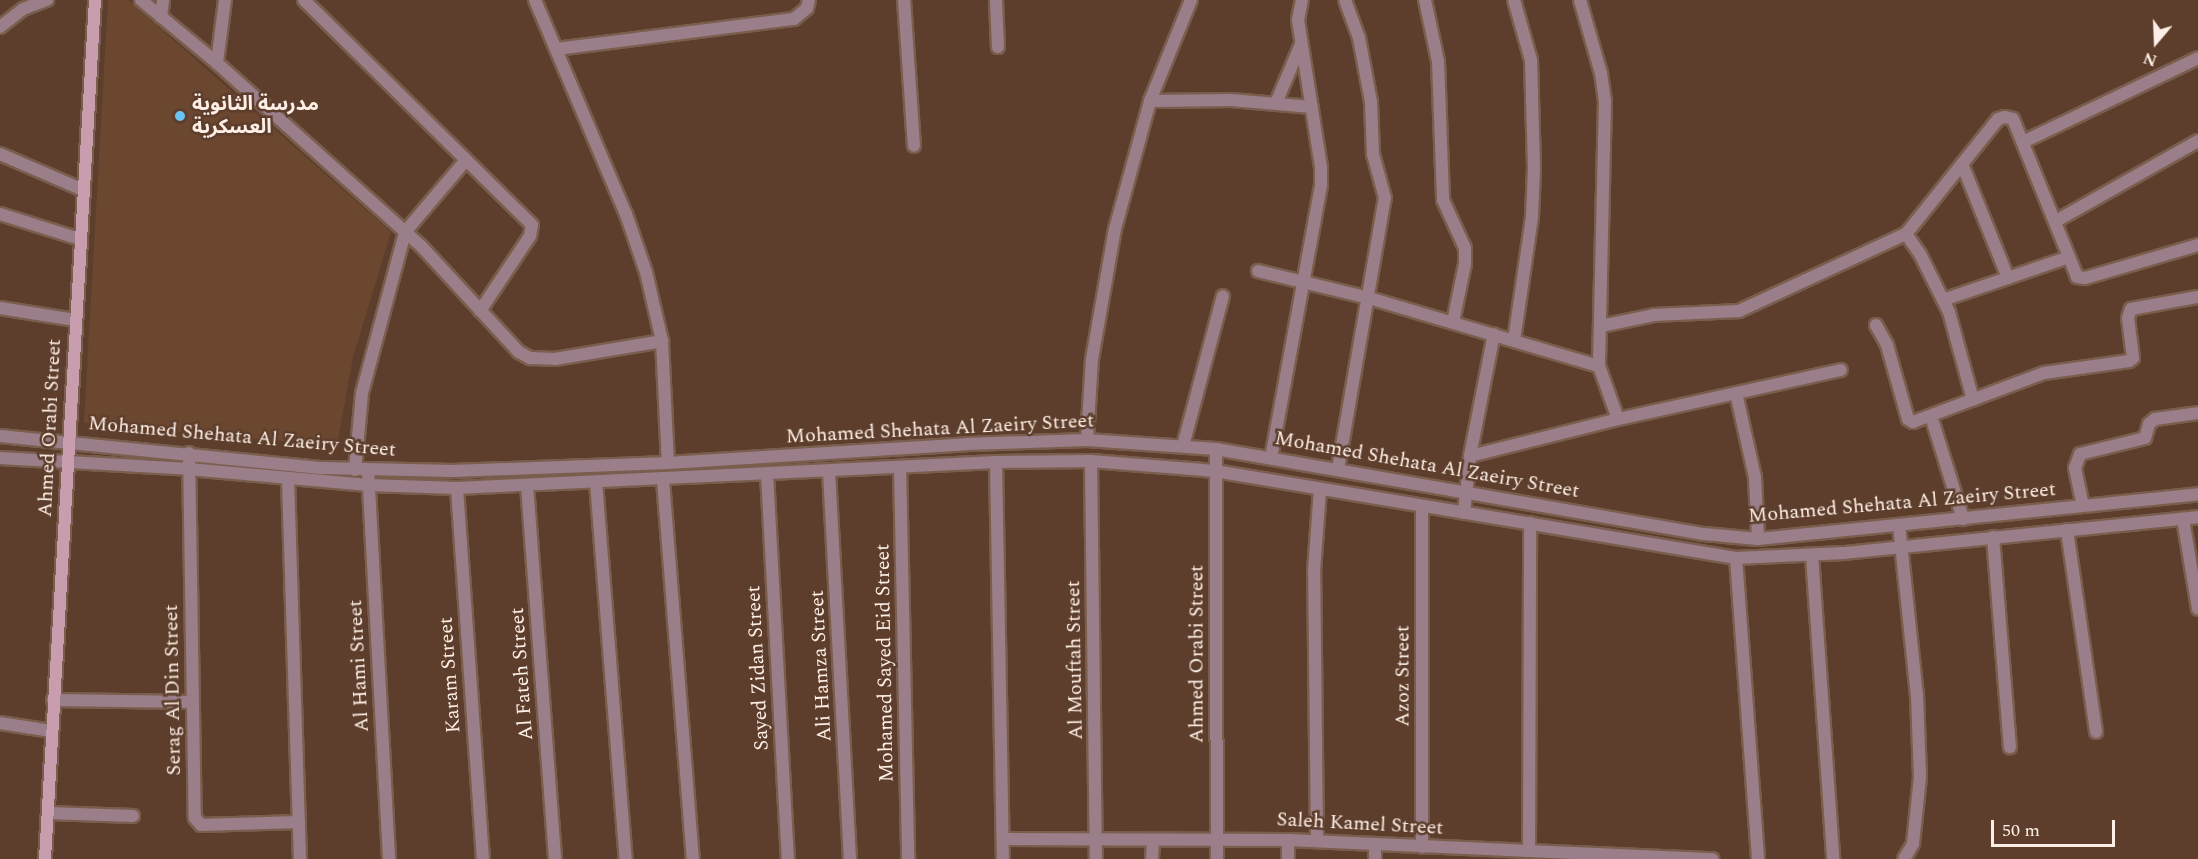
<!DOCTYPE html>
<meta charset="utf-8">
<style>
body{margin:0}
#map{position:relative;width:2198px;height:859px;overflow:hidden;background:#5d3e2c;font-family:Spectral,"Noto Sans Arabic",serif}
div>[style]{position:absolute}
.built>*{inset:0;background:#6c4730}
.roads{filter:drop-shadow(2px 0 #7a5e4d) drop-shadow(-2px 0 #7a5e4d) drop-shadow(0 2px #7a5e4d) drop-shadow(0 -2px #7a5e4d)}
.minor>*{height:12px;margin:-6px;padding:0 6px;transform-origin:6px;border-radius:6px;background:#9a7f8a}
.tertiary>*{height:12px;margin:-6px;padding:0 6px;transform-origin:6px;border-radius:6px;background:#9a7f8a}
.secondary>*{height:12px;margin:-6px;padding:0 6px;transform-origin:6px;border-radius:6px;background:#c89eaf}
.dots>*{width:16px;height:16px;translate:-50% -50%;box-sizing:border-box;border:3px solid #5d3e2c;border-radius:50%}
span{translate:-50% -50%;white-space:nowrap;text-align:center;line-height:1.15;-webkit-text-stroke:5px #5d3e2c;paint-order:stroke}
.poi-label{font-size:20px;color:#feefe6;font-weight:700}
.left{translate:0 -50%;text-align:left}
.street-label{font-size:20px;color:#feefe6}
.north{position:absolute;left:2126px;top:12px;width:60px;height:60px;-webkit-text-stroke:4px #5d3e2c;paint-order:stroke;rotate:199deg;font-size:16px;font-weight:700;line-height:24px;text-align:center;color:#feefe6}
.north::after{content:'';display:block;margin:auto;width:21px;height:27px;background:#feefe6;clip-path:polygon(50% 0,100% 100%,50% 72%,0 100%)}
.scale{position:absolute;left:1991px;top:820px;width:124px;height:27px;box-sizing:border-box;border:3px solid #feefe6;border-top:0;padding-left:8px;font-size:18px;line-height:21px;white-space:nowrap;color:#feefe6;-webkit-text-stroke:4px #5d3e2c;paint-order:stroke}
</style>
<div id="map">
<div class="built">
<i style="clip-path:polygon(108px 0,128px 0,391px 232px,353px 357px,337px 446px,84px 423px)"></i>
</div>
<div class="roads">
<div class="minor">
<i style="left:141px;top:0;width:99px;rotate:39.7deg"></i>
<i style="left:217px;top:63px;width:275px;rotate:41.9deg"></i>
<i style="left:422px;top:247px;width:143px;rotate:47.3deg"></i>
<i style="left:519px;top:352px;width:13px;rotate:29deg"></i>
<i style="left:530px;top:358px;width:25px;rotate:2deg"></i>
<i style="left:555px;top:359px;width:109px;rotate:-9.5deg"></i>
<i style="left:304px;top:0;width:320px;rotate:44.6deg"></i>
<i style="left:532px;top:225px;width:11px;rotate:100deg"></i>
<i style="left:530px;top:236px;width:90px;rotate:123.7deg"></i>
<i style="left:535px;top:0;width:233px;rotate:67deg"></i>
<i style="left:626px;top:214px;width:61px;rotate:71deg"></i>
<i style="left:646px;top:272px;width:71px;rotate:76.9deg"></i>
<i style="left:662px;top:341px;width:122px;rotate:87.2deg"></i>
<i style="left:904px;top:0;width:146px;rotate:86.1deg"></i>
<i style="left:996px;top:0;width:47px;rotate:87.6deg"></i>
<i style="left:1425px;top:0;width:62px;rotate:78deg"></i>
<i style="left:1438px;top:61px;width:139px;rotate:87.9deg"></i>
<i style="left:1443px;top:200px;width:53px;rotate:65.4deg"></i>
<i style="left:1465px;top:248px;width:16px;rotate:90deg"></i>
<i style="left:1465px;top:264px;width:59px;rotate:101.7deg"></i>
<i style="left:1514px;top:0;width:62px;rotate:74.2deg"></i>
<i style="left:1531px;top:60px;width:109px;rotate:88.4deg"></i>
<i style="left:1534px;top:169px;width:48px;rotate:92.4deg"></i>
<i style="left:1532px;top:217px;width:124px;rotate:98.3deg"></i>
<i style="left:1580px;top:0;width:76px;rotate:74deg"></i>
<i style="left:1601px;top:73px;width:27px;rotate:82deg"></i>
<i style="left:1605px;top:100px;width:266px;rotate:91.3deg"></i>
<i style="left:1599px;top:366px;width:56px;rotate:70.3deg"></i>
<i style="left:1618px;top:419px;width:228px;rotate:-12.4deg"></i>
<i style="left:161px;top:17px;width:17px;rotate:-83deg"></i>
<i style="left:0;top:27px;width:29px;rotate:-38deg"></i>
<i style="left:23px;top:9px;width:26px;rotate:-21deg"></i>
<i style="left:556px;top:49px;width:240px;rotate:-7.2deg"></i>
<i style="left:794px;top:19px;width:17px;rotate:-40deg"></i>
<i style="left:807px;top:8px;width:8px;rotate:-76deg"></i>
<i style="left:217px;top:63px;width:64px;rotate:-82.8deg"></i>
<i style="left:1150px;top:101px;width:81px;rotate:-0.7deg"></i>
<i style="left:1231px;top:100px;width:81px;rotate:4.9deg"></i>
<i style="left:1276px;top:103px;width:64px;rotate:-67deg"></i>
<i style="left:2023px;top:142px;width:194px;rotate:-25.6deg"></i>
<i style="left:0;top:154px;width:90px;rotate:23.4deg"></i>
<i style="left:1962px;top:164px;width:123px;rotate:68deg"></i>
<i style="left:0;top:214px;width:84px;rotate:17.4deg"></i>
<i style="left:2056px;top:221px;width:163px;rotate:-29.4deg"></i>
<i style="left:1906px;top:234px;width:24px;rotate:55deg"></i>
<i style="left:1920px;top:254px;width:65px;rotate:63.4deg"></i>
<i style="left:1949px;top:312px;width:91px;rotate:74.7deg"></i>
<i style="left:1258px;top:271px;width:114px;rotate:13.7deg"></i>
<i style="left:1369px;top:298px;width:240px;rotate:16.5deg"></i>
<i style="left:1943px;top:300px;width:133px;rotate:-18.8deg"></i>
<i style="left:0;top:308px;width:76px;rotate:9.1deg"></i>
<i style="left:1876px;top:325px;width:23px;rotate:61deg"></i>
<i style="left:1887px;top:345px;width:77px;rotate:74.2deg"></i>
<i style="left:1908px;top:419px;width:6px;rotate:31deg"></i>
<i style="left:1913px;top:422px;width:140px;rotate:-20.5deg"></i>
<i style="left:2044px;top:373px;width:86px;rotate:-8deg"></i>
<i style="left:2129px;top:361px;width:5px;rotate:-37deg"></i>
<i style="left:2133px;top:358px;width:40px;rotate:-97.1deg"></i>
<i style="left:2128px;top:318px;width:9px;rotate:-72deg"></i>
<i style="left:2131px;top:309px;width:68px;rotate:-10.2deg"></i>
<i style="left:1601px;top:326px;width:54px;rotate:-11.7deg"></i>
<i style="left:1654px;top:315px;width:85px;rotate:-2.7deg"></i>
<i style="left:1739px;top:311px;width:184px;rotate:-24.8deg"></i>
<i style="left:1906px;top:234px;width:147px;rotate:-51.3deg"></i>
<i style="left:1998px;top:119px;width:7px;rotate:-16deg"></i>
<i style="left:2005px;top:117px;width:8px;rotate:14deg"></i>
<i style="left:2013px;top:119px;width:170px;rotate:67.9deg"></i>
<i style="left:2077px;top:277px;width:8px;rotate:7deg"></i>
<i style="left:2085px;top:278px;width:118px;rotate:-16.3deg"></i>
<i style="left:1736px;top:393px;width:86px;rotate:77.3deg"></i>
<i style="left:1755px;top:477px;width:62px;rotate:87.2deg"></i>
<i style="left:1931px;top:416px;width:108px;rotate:72.7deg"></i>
<i style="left:1087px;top:440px;width:81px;rotate:-86.5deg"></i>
<i style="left:1092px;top:359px;width:132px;rotate:-80deg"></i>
<i style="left:1115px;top:229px;width:133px;rotate:-74.7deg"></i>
<i style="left:1150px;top:101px;width:109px;rotate:-67.9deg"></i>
<i style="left:1183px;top:446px;width:155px;rotate:-75.1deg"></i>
<i style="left:189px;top:453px;width:365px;rotate:89.1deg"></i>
<i style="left:195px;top:818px;width:9px;rotate:49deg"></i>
<i style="left:201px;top:825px;width:98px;rotate:-1.8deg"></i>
<i style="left:1470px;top:456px;width:153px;rotate:-14deg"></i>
<i style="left:1271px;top:458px;width:278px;rotate:-79.6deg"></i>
<i style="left:1321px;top:185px;width:18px;rotate:-90deg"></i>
<i style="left:1321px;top:167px;width:149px;rotate:-98.9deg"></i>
<i style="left:1298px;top:20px;width:20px;rotate:-79deg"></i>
<i style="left:1091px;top:461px;width:398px;rotate:89.3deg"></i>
<i style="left:996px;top:462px;width:397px;rotate:89deg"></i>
<i style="left:900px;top:467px;width:392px;rotate:88.8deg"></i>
<i style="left:1338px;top:469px;width:275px;rotate:-80.2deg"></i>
<i style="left:1385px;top:198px;width:46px;rotate:-105.3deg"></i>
<i style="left:1373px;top:154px;width:52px;rotate:-92.2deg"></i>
<i style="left:1371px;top:102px;width:65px;rotate:-100.6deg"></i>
<i style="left:1359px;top:38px;width:40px;rotate:-110.2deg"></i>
<i style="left:355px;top:470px;width:77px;rotate:-84.8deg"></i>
<i style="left:362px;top:393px;width:167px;rotate:-75deg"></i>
<i style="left:405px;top:232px;width:94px;rotate:-49.7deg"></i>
<i style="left:368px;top:470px;width:390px;rotate:86.9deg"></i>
<i style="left:829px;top:472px;width:388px;rotate:86.9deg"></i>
<i style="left:767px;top:474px;width:386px;rotate:86.9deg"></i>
<i style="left:288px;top:479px;width:380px;rotate:88.2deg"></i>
<i style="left:663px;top:480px;width:380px;rotate:85.5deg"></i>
<i style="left:596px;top:482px;width:378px;rotate:85.5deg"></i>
<i style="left:527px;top:485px;width:375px;rotate:85.7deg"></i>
<i style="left:457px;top:488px;width:372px;rotate:86deg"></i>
<i style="left:1422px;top:506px;width:341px;rotate:90deg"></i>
<i style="left:2083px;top:506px;width:39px;rotate:-102deg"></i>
<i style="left:2075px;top:468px;width:15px;rotate:-70deg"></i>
<i style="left:2080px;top:454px;width:67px;rotate:-13.8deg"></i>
<i style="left:2145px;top:438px;width:15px;rotate:-74deg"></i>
<i style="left:2149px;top:424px;width:8px;rotate:-40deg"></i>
<i style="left:2155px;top:419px;width:43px;rotate:-7.9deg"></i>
<i style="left:1464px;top:513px;width:57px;rotate:-84deg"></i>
<i style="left:1470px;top:456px;width:124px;rotate:-78.9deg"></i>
<i style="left:2183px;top:519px;width:91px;rotate:80.5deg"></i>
<i style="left:1899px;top:525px;width:171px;rotate:84deg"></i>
<i style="left:1917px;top:695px;width:82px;rotate:87.9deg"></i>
<i style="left:1920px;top:777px;width:67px;rotate:96deg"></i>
<i style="left:1913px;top:844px;width:17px;rotate:121deg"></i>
<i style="left:2067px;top:530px;width:204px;rotate:81.8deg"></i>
<i style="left:1993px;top:537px;width:211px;rotate:85.4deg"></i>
<i style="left:1812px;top:555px;width:305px;rotate:86deg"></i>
<i style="left:1736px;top:558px;width:302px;rotate:85.8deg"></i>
<i style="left:53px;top:700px;width:139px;rotate:0.8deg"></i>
<i style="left:0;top:723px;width:52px;rotate:8.9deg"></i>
<i style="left:48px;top:813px;width:85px;rotate:2deg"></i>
<i style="left:1004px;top:839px;width:284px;rotate:0.2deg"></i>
<i style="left:1288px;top:840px;width:425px;rotate:2.6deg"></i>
<i style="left:1288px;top:840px;width:19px;rotate:90deg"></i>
<i style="left:1317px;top:841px;width:270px;rotate:-90.6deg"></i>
<i style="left:1314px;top:571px;width:82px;rotate:-85.8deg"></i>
<i style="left:1375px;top:844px;width:15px;rotate:90deg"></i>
<i style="left:1529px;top:851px;width:328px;rotate:-89.8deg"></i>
<i style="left:1152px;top:859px;width:18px;rotate:-87deg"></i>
</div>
<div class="tertiary">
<i style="left:0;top:436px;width:324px;rotate:5.7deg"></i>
<i style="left:322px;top:468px;width:130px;rotate:1.3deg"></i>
<i style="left:452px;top:471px;width:216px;rotate:-2.1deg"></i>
<i style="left:668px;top:463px;width:299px;rotate:-3.6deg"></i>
<i style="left:966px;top:444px;width:121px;rotate:-1.9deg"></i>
<i style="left:1087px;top:440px;width:129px;rotate:4deg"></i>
<i style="left:1216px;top:449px;width:495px;rotate:9.9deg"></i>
<i style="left:1704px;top:534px;width:54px;rotate:5.3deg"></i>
<i style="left:1758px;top:539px;width:442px;rotate:-5.8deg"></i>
<i style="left:1216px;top:449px;width:410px;rotate:89.9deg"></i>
<i style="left:0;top:458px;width:189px;rotate:3.3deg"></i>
<i style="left:189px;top:469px;width:180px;rotate:5.1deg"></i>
<i style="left:368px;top:485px;width:89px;rotate:1.9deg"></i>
<i style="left:457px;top:488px;width:540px;rotate:-2.76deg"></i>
<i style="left:996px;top:462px;width:95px;rotate:-0.6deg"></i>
<i style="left:1091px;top:461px;width:124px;rotate:4.6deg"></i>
<i style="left:1215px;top:471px;width:528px;rotate:9.48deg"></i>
<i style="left:1736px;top:558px;width:108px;rotate:-2.7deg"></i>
<i style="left:1844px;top:553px;width:356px;rotate:-5.8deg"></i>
</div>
<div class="secondary">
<i style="left:45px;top:859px;width:860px;rotate:-86.67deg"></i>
</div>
</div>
<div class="dots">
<i style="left:180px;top:116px;background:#68c4f0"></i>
</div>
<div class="poi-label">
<span class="left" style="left:192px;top:116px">مدرسة الثانوية<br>العسكرية</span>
</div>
<div class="street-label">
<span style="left:50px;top:428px;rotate:-87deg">Ahmed Orabi Street</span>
<span style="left:940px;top:429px;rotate:-3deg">Mohamed Shehata Al Zaeiry Street</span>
<span style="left:242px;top:437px;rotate:5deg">Mohamed Shehata Al Zaeiry Street</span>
<span style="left:1427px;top:465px;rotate:10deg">Mohamed Shehata Al Zaeiry Street</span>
<span style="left:1902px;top:503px;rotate:-5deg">Mohamed Shehata Al Zaeiry Street</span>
<span style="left:1197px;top:654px;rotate:-90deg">Ahmed Orabi Street</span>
<span style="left:1075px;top:660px;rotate:-91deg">Al Mouftah Street</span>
<span style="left:885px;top:663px;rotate:-91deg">Mohamed Sayed Eid Street</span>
<span style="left:359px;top:666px;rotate:-93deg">Al Hami Street</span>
<span style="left:821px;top:666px;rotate:-93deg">Ali Hamza Street</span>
<span style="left:758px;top:668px;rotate:-93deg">Sayed Zidan Street</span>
<span style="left:522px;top:674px;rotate:-94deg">Al Fateh Street</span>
<span style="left:450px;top:675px;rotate:-94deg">Karam Street</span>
<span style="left:1403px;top:676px;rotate:-90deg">Azoz Street</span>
<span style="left:173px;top:690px;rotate:-91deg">Serag Al Din Street</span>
<span style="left:1360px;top:824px;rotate:3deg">Saleh Kamel Street</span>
</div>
<div class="north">N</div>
<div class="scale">50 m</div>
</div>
